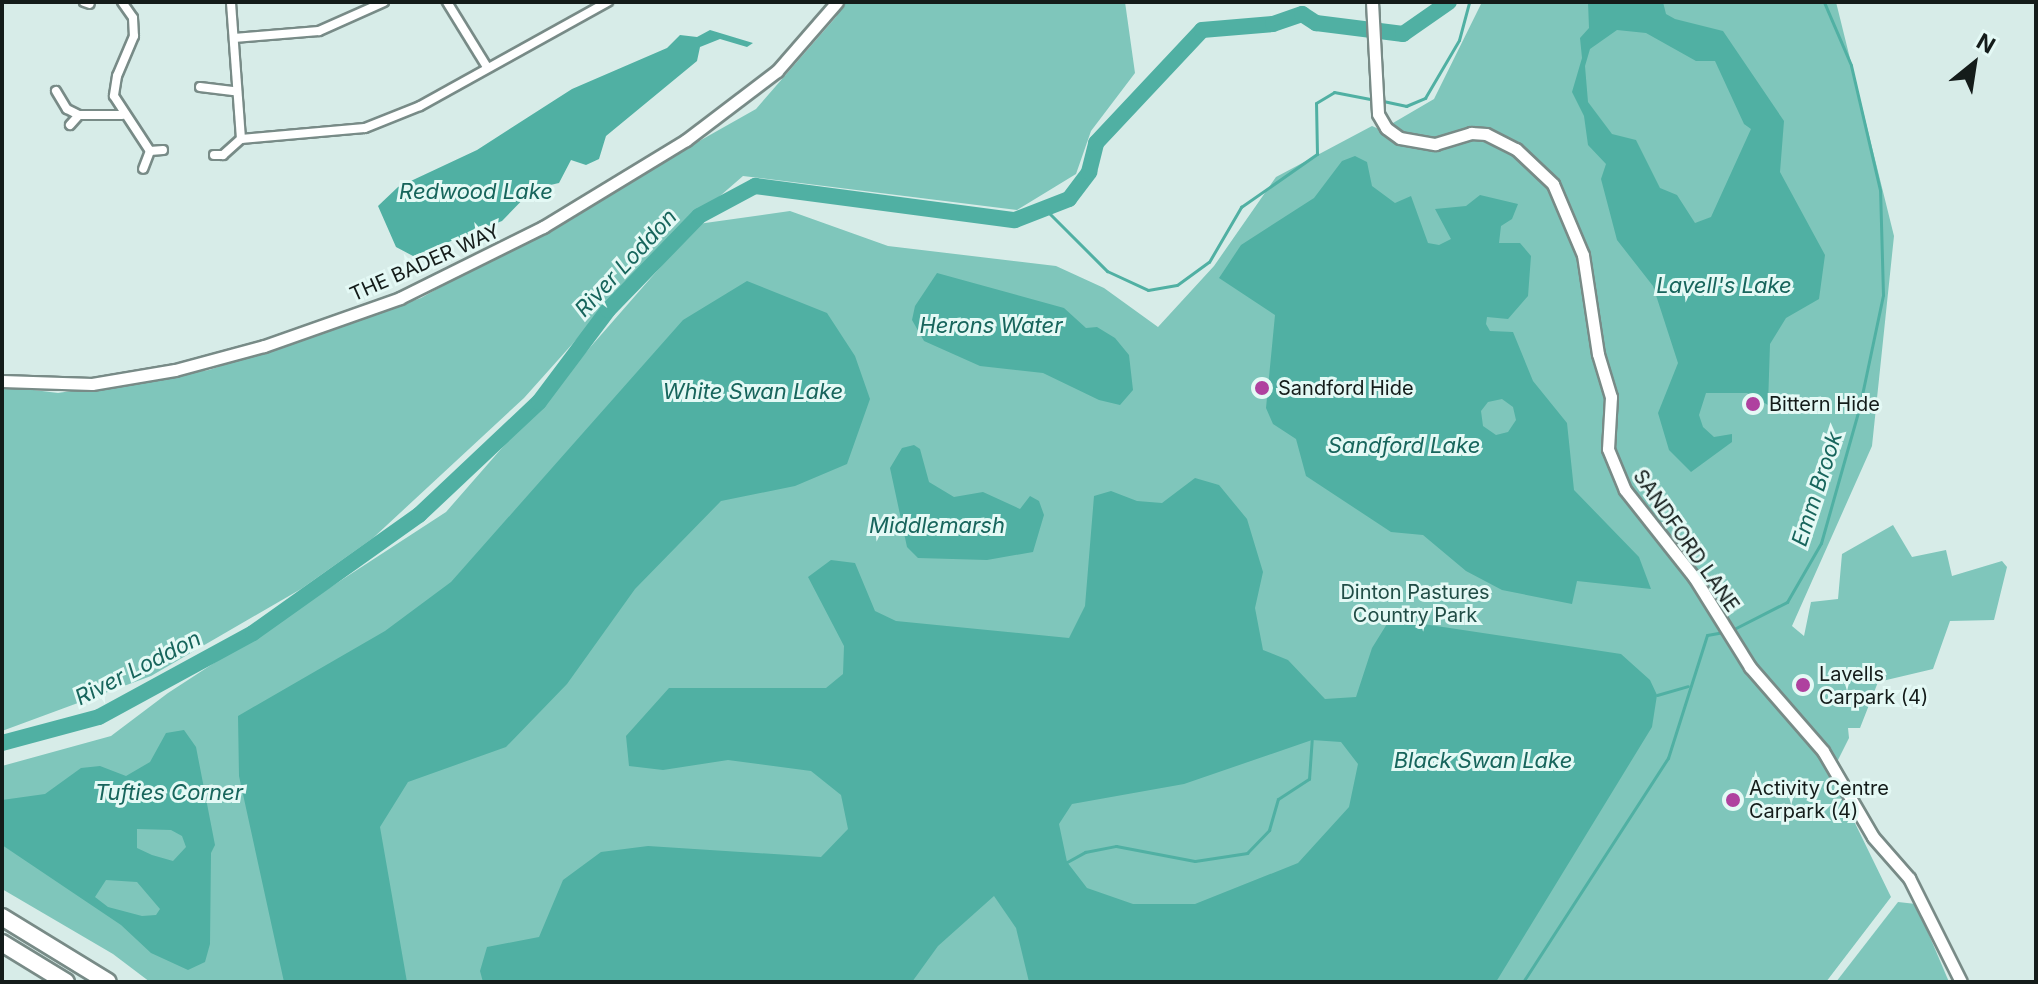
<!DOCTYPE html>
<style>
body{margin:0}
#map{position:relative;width:2038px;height:984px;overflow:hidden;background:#d7ece8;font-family:Inter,sans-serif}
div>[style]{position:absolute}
.green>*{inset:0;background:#7fc6bb}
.water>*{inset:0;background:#50b0a3}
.stream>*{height:3px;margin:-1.5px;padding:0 1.5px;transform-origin:1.5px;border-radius:1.5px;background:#50b0a3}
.river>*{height:16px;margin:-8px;padding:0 8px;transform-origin:8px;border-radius:8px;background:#50b0a3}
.roads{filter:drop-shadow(2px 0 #788b87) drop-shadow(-2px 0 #788b87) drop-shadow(0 2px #788b87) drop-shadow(0 -2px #788b87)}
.minor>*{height:8px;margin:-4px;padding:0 4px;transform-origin:4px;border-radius:4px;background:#fff}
.tertiary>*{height:11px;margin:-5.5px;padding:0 5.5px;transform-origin:5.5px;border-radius:5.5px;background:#fff}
.motorway>*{height:16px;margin:-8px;padding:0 8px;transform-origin:8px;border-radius:8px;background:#fff}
.dots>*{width:22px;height:22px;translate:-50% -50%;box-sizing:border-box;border:4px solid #e4f9f5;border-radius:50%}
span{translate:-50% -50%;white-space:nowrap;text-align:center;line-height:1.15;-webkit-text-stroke:6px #e4f9f5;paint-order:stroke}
.street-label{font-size:20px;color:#141c1a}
.poi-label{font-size:20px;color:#141c1a}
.left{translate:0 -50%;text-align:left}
.park-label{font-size:20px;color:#214d46}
.water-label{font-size:22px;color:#17655c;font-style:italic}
.frame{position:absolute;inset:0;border:4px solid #141c1a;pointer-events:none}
.north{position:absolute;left:1934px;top:24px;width:80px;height:80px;-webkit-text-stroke:6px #e4f9f5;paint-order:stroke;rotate:30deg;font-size:22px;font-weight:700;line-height:32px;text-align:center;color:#141c1a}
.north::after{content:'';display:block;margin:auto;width:28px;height:36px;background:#141c1a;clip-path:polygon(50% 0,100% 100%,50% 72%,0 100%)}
</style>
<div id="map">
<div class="green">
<i style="clip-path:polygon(843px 2px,1125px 2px,1135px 73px,1091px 131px,1076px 174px,1017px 210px,743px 176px,651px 256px,524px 398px,373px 538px,301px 589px,151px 676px,2px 731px,2px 386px,58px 393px,209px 370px,421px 298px,756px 109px,836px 17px)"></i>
<i style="clip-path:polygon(1482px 2px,1836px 2px,1894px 236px,1872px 446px,1792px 626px,1804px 636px,1811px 602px,1838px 599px,1842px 554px,1893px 525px,1912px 557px,1946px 550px,1952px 576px,2002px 561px,2007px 567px,1994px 620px,1950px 621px,1933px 669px,1878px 682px,1860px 728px,1848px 728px,1849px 738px,1831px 774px,1891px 897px,1826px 982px,150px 982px,113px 954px,2px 889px,2px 766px,111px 736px,168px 693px,446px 512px,698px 224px,790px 211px,888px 246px,1056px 266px,1104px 288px,1158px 327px,1214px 266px,1276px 177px,1372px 126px,1381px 130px,1434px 99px)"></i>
<i style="clip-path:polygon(1898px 902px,1916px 904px,1949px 982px,1836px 982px)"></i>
</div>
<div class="water">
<i style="clip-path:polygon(evenodd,1588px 2px,1663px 2px,1666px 14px,1675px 19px,1723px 31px,1784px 121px,1780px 172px,1825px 255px,1819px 299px,1786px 318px,1770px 344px,1768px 405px,1747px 393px,1706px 393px,1699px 415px,1703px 427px,1714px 437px,1732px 434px,1732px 442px,1691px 472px,1669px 450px,1658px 413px,1678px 363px,1653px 286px,1617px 240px,1601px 179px,1606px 164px,1588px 145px,1584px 116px,1572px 92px,1582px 58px,1580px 38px,1589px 28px,1588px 2px,1617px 30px,1646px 33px,1696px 61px,1715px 61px,1744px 124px,1751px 129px,1711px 217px,1695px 223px,1677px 195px,1660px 188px,1636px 140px,1612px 134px,1588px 102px,1585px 66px,1590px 49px,1617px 30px)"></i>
<i style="clip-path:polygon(710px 30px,753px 43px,747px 47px,720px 39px,700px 47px,697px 61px,606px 136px,599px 159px,586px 165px,571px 160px,559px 183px,533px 189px,502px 221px,413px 256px,396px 247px,378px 206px,398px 187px,477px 150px,572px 89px,667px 48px,680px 35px,697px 37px)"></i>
<i style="clip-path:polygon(evenodd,1355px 156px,1367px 162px,1372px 186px,1395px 203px,1411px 196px,1428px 243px,1439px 245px,1451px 239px,1435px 209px,1466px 206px,1480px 195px,1518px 204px,1512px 219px,1501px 226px,1499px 243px,1520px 243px,1531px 256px,1528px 296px,1508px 319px,1487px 317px,1486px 324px,1490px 331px,1513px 332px,1533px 381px,1567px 423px,1574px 490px,1639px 557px,1651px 589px,1577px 581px,1572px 604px,1502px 590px,1466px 571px,1423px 535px,1391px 532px,1306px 476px,1296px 439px,1273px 424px,1266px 408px,1275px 315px,1219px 278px,1241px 245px,1314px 198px,1342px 161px,1355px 156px,1502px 399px,1513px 407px,1516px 420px,1508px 432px,1496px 435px,1483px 426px,1481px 411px,1488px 402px,1502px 399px)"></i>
<i style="clip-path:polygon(937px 273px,1064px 308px,1086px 328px,1097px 327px,1115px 338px,1129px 355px,1133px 390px,1120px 405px,1099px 400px,1043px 373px,980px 366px,924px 341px,912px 320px,915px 306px)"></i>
<i style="clip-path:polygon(747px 281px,827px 313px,855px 356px,870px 399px,847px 464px,795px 486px,721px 501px,635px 589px,567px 684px,506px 747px,408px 782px,380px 827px,407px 982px,284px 982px,239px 776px,238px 716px,385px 631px,451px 582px,683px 320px)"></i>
<i style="clip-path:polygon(914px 445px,920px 449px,929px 482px,954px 497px,983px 492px,1020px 509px,1030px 496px,1039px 501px,1044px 515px,1033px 552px,987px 560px,918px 558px,907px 547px,890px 468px,902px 448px)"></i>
<i style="clip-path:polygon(evenodd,1195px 478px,1219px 485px,1247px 519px,1263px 572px,1255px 608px,1263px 650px,1288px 660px,1325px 699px,1356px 697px,1372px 648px,1390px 619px,1621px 654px,1650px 680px,1657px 695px,1652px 727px,1496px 982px,1029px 982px,1016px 928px,994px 896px,938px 946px,912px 982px,483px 982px,480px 971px,487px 947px,539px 937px,563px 880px,601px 852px,648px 846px,821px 857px,848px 829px,841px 795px,811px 771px,728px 760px,663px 770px,629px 766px,626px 736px,669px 688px,826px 688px,843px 674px,844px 646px,808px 577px,831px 560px,855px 563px,875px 611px,896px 621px,1069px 638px,1085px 606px,1094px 496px,1111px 491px,1137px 501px,1162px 503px,1195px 478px,1312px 740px,1341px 742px,1358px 764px,1349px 807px,1298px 863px,1195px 904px,1133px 904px,1087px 888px,1067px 862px,1059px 824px,1072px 804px,1184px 784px,1312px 740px)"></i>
<i style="clip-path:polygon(evenodd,184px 730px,196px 747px,215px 845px,211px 853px,210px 944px,205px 962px,188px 970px,151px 953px,121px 925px,2px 845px,2px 800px,45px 794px,81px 768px,100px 766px,126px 776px,150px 762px,166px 733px,184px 730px,137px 829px,171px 830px,182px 836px,186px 847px,173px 861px,152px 855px,137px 848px,137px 829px,184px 730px,106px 880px,137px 882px,160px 909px,156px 915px,142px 916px,108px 907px,95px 897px,106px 880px)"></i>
</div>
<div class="stream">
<i style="left:1383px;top:101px;width:24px;rotate:12deg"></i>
<i style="left:1406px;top:106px;width:21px;rotate:-23deg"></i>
<i style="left:1425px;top:98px;width:67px;rotate:-59.6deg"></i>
<i style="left:1459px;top:40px;width:39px;rotate:-75deg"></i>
<i style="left:1047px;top:211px;width:85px;rotate:45deg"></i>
<i style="left:1107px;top:271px;width:45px;rotate:24.9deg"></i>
<i style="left:1148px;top:290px;width:29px;rotate:-10deg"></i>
<i style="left:1177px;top:285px;width:39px;rotate:-36deg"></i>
<i style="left:1209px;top:262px;width:64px;rotate:-59.8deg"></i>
<i style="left:1241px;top:207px;width:93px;rotate:-34.9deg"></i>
<i style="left:1317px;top:154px;width:51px;rotate:-91.1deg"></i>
<i style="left:1316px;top:103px;width:21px;rotate:-31deg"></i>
<i style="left:1334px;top:92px;width:42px;rotate:11deg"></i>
<i style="left:1732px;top:630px;width:62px;rotate:-27deg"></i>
<i style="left:1787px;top:602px;width:68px;rotate:-60deg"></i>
<i style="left:1821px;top:543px;width:139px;rotate:-74.2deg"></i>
<i style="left:1859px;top:409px;width:116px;rotate:-78.1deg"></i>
<i style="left:1883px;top:295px;width:105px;rotate:-91.6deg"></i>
<i style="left:1880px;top:190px;width:128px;rotate:-103.1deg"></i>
<i style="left:1851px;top:65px;width:69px;rotate:-113.2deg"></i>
<i style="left:1657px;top:695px;width:32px;rotate:-16deg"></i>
<i style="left:1067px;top:862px;width:21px;rotate:-29deg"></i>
<i style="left:1085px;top:852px;width:32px;rotate:-11deg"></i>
<i style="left:1116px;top:846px;width:80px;rotate:10.8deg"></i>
<i style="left:1195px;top:861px;width:53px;rotate:-8.7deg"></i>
<i style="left:1247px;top:853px;width:32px;rotate:-46deg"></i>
<i style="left:1269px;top:830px;width:32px;rotate:-74deg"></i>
<i style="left:1278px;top:799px;width:37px;rotate:-33deg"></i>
<i style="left:1309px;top:779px;width:39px;rotate:-86deg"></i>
<i style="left:1523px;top:982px;width:267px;rotate:-57.1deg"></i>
<i style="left:1668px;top:758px;width:129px;rotate:-72.4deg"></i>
<i style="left:1707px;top:635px;width:17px;rotate:-10deg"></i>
</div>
<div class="river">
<i style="left:2px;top:743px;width:100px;rotate:-15deg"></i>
<i style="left:99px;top:717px;width:175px;rotate:-28.6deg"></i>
<i style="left:253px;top:633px;width:204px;rotate:-35.4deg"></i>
<i style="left:419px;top:515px;width:165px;rotate:-43.3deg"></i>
<i style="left:539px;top:402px;width:115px;rotate:-53.1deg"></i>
<i style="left:608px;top:310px;width:131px;rotate:-45.9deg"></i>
<i style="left:699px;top:216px;width:64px;rotate:-28.2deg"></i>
<i style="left:755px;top:186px;width:262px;rotate:7.5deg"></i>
<i style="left:1015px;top:220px;width:58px;rotate:-21.3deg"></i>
<i style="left:1069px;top:199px;width:34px;rotate:-53deg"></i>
<i style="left:1089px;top:172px;width:30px;rotate:-76deg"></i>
<i style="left:1096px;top:143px;width:155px;rotate:-46.8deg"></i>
<i style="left:1202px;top:30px;width:71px;rotate:-4.8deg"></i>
<i style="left:1273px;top:24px;width:31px;rotate:-19deg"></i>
<i style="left:1302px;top:14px;width:17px;rotate:33deg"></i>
<i style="left:1316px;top:23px;width:88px;rotate:7.2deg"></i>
<i style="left:1403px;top:34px;width:56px;rotate:-34.8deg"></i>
</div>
<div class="roads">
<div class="minor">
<i style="left:84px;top:2px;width:6px;rotate:18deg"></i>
<i style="left:122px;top:2px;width:19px;rotate:55deg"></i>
<i style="left:133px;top:18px;width:18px;rotate:87deg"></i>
<i style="left:134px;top:36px;width:43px;rotate:113deg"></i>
<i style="left:117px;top:76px;width:20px;rotate:99deg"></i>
<i style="left:114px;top:96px;width:66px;rotate:56.8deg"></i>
<i style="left:150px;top:151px;width:19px;rotate:111deg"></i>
<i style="left:447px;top:2px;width:76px;rotate:58.4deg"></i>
<i style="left:234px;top:38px;width:85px;rotate:-4.7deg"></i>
<i style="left:319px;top:31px;width:71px;rotate:-24deg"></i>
<i style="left:200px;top:87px;width:35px;rotate:7deg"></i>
<i style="left:56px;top:91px;width:21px;rotate:59deg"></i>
<i style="left:67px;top:109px;width:13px;rotate:27deg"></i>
<i style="left:70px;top:125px;width:13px;rotate:-48deg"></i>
<i style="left:79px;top:115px;width:43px"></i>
<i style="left:241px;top:139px;width:124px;rotate:-5.1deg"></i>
<i style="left:365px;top:128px;width:59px;rotate:-21.8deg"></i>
<i style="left:420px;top:106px;width:215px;rotate:-29deg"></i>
<i style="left:150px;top:151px;width:13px;rotate:-4deg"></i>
<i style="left:214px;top:155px;width:9px"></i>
<i style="left:223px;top:155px;width:24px;rotate:-42deg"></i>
<i style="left:241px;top:139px;width:137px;rotate:-94.2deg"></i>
</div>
<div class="tertiary">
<i style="left:1372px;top:2px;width:112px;rotate:86.9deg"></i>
<i style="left:1378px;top:114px;width:16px;rotate:60deg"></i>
<i style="left:1386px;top:128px;width:17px;rotate:36deg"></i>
<i style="left:1400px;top:138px;width:36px;rotate:10deg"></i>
<i style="left:1435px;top:144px;width:38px;rotate:-17deg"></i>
<i style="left:1471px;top:133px;width:15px;rotate:4deg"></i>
<i style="left:1486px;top:134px;width:34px;rotate:27deg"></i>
<i style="left:1516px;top:149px;width:51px;rotate:43.4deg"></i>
<i style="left:1553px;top:184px;width:77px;rotate:67.1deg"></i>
<i style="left:1583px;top:255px;width:100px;rotate:81.4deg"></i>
<i style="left:1598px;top:354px;width:45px;rotate:73.2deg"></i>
<i style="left:1611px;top:397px;width:52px;rotate:93.3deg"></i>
<i style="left:1608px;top:449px;width:44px;rotate:67.5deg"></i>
<i style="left:1625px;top:490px;width:111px;rotate:51.6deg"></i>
<i style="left:1694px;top:577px;width:106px;rotate:58.1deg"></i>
<i style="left:1750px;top:667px;width:111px;rotate:49deg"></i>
<i style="left:1823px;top:751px;width:99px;rotate:59.8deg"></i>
<i style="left:1873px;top:837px;width:55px;rotate:48.7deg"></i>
<i style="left:1909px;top:878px;width:116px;rotate:63.4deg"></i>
<i style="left:2px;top:381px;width:90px;rotate:1.9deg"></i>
<i style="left:92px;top:384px;width:84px;rotate:-9.6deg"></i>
<i style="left:175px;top:370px;width:92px;rotate:-15.1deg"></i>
<i style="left:264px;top:346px;width:144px;rotate:-19.4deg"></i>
<i style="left:400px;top:298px;width:160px;rotate:-26.4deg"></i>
<i style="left:543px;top:227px;width:167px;rotate:-31.3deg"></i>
<i style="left:686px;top:140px;width:114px;rotate:-37.2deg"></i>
<i style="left:777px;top:71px;width:91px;rotate:-49deg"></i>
</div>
<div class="motorway">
<i style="left:2px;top:917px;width:124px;rotate:31.5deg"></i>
<i style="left:2px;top:943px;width:75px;rotate:31.4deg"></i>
</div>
</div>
<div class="dots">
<i style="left:1262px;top:388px;background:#af419f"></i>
<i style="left:1753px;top:404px;background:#af419f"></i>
<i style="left:1803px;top:685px;background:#af419f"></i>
<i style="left:1733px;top:800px;background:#af419f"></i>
</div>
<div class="street-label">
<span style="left:425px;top:263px;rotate:-24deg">THE BADER WAY</span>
<span style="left:1686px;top:541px;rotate:55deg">SANDFORD LANE</span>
</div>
<div class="poi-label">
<span class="left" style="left:1278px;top:388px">Sandford Hide</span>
<span class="left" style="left:1769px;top:404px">Bittern Hide</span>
<span class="left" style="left:1819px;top:686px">Lavells<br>Carpark (4)</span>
<span class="left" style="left:1749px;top:800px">Activity Centre<br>Carpark (4)</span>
</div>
<div class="park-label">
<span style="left:1415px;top:604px">Dinton Pastures<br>Country Park</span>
</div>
<div class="water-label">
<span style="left:476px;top:192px">Redwood Lake</span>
<span style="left:626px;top:263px;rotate:-47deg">River Loddon</span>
<span style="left:1724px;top:286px">Lavell's Lake</span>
<span style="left:991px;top:326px">Herons Water</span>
<span style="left:753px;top:392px">White Swan Lake</span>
<span style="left:1404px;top:446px">Sandford Lake</span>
<span style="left:1817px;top:489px;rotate:-72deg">Emm Brook</span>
<span style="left:937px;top:526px">Middlemarsh</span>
<span style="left:138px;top:668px;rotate:-27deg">River Loddon</span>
<span style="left:1483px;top:761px">Black Swan Lake</span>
<span style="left:169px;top:793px">Tufties Corner</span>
</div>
<div class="frame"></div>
<div class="north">N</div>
</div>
